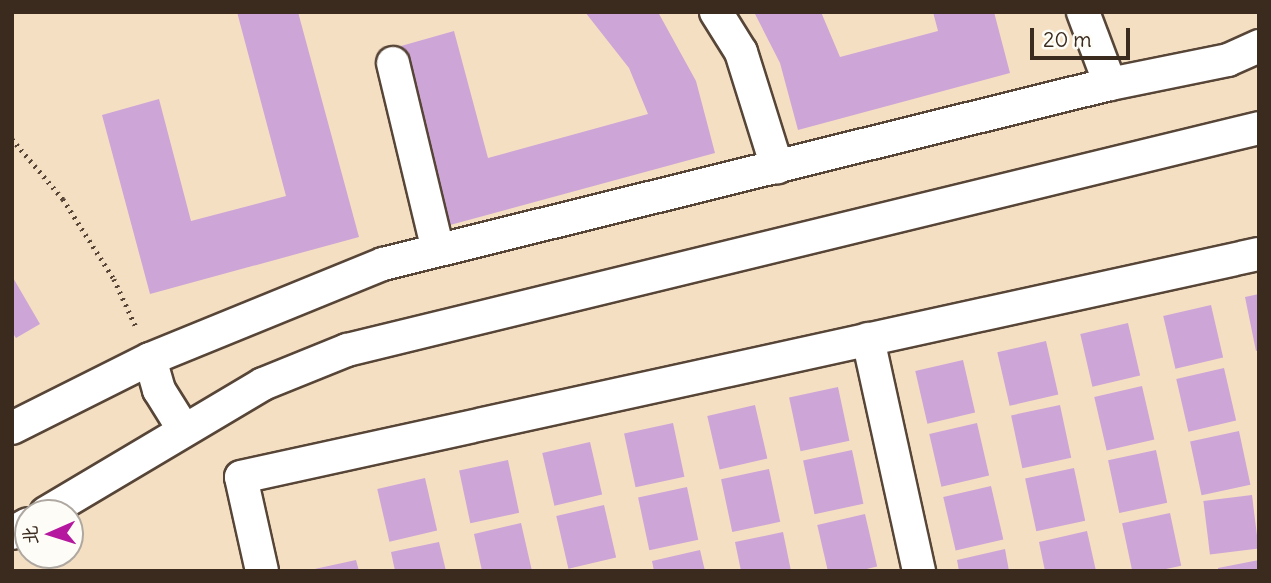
<!DOCTYPE html>
<meta charset="utf-8">
<style>
body{margin:0}
#map{position:relative;width:1271px;height:583px;overflow:hidden;background:#f4dfc3;font-family:Delius,"LXGW WenKai TC",sans-serif}
div>[style]{position:absolute}
.building>*{inset:0;background:#cea5d7;transform-origin:0 0}
.path>*{height:4.5px;margin-top:-2.25px;transform-origin:0;background:repeating-linear-gradient(90deg,#574537 0 2px,transparent 0 7px)}
.roads{filter:drop-shadow(2px 0 #574537) drop-shadow(-2px 0 #574537) drop-shadow(0 2px #574537) drop-shadow(0 -2px #574537)}
.minor>*{height:32px;margin:-16px;padding:0 16px;transform-origin:16px;border-radius:16px;background:#fff}
span{translate:-50% -50%;white-space:nowrap;text-align:center;line-height:1.15;-webkit-text-stroke:6px #fdfcf7;paint-order:stroke}
.frame{position:absolute;inset:0;border:14px solid #3b2a1e;pointer-events:none}
.north{position:absolute;left:14px;top:499px;width:70px;height:70px;box-sizing:border-box;background:#fdfcf7;border:2px solid #afa8a0;border-radius:50%;rotate:267deg;font-size:19px;font-weight:700;line-height:28px;text-align:center;color:#3b2a1e}
.north::after{content:'';display:block;margin:auto;width:24px;height:32px;background:#b5179e;clip-path:polygon(50% 0,100% 100%,50% 72%,0 100%)}
.scale{position:absolute;left:1030px;top:28px;width:100px;height:32px;box-sizing:border-box;border:4px solid #3b2a1e;border-top:0;padding-left:9px;font-size:21px;line-height:24px;white-space:nowrap;color:#3b2a1e;-webkit-text-stroke:5px #fdfcf7;paint-order:stroke}
</style>
<div id="map">
<div class="building">
<i style="clip-path:polygon(237px 12px,298px 12px,359px 237px,150px 294px,102px 115px,159px 99px,191px 221px,286px 196px)"></i>
<i style="clip-path:polygon(585px 12px,658px 12px,696px 81px,715px 153px,450px 225px,401px 46px,454px 31px,488px 158px,648px 114px,629px 68px)"></i>
<i style="clip-path:polygon(754px 12px,821px 12px,840px 57px,938px 31px,933px 12px,994px 12px,1010px 73px,798px 130px,780px 63px)"></i>
<i style="clip-path:polygon(12px 276px,40px 324px,16px 338px,12px 332px)"></i>
<i style="clip-path:polygon(1259px 294px,1259px 350px,1256px 351px,1245px 297px)"></i>
<i style="left:1211px;top:305px;width:54px;height:49px;rotate:77deg"></i>
<i style="left:1128px;top:323px;width:54px;height:49px;rotate:77deg"></i>
<i style="left:1046px;top:341px;width:55px;height:50px;rotate:77deg"></i>
<i style="left:963px;top:360px;width:54px;height:49px;rotate:77deg"></i>
<i style="left:1224px;top:368px;width:54px;height:49px;rotate:77deg"></i>
<i style="left:1142px;top:386px;width:55px;height:49px;rotate:77deg"></i>
<i style="left:838px;top:387px;width:55px;height:50px;rotate:78deg"></i>
<i style="left:755px;top:405px;width:55px;height:49px;rotate:77deg"></i>
<i style="left:1060px;top:405px;width:54px;height:50px;rotate:78deg"></i>
<i style="left:673px;top:423px;width:55px;height:50px;rotate:78deg"></i>
<i style="left:977px;top:423px;width:54px;height:49px;rotate:77deg"></i>
<i style="left:1239px;top:431px;width:55px;height:50px;rotate:78deg"></i>
<i style="left:590px;top:442px;width:54px;height:49px;rotate:77deg"></i>
<i style="left:852px;top:450px;width:55px;height:50px;rotate:78deg"></i>
<i style="left:1156px;top:450px;width:54px;height:49px;rotate:78deg"></i>
<i style="left:508px;top:460px;width:54px;height:50px;rotate:78deg"></i>
<i style="left:1074px;top:468px;width:54px;height:50px;rotate:78deg"></i>
<i style="left:769px;top:469px;width:54px;height:49px;rotate:78deg"></i>
<i style="left:425px;top:478px;width:54px;height:49px;rotate:77deg"></i>
<i style="left:991px;top:486px;width:55px;height:49px;rotate:77deg"></i>
<i style="left:687px;top:487px;width:54px;height:50px;rotate:78deg"></i>
<i style="left:1252px;top:495px;width:54px;height:49px;rotate:83deg"></i>
<i style="left:604px;top:505px;width:54px;height:49px;rotate:77deg"></i>
<i style="left:1170px;top:513px;width:54px;height:49px;rotate:78deg"></i>
<i style="left:865px;top:514px;width:54px;height:49px;rotate:77deg"></i>
<i style="clip-path:polygon(521px 523px,532px 571px,482px 571px,474px 534px)"></i>
<i style="clip-path:polygon(1087px 531px,1096px 571px,1045px 571px,1039px 542px)"></i>
<i style="clip-path:polygon(783px 532px,791px 571px,741px 571px,735px 542px)"></i>
<i style="clip-path:polygon(439px 542px,446px 571px,395px 571px,391px 552px)"></i>
<i style="clip-path:polygon(1005px 549px,1009px 571px,959px 571px,957px 560px)"></i>
<i style="clip-path:polygon(700px 550px,705px 571px,654px 571px,652px 561px)"></i>
<i style="clip-path:polygon(356px 560px,359px 571px,310px 571px,310px 570px)"></i>
<i style="clip-path:polygon(1259px 560px,1259px 571px,1218px 571px,1218px 568px)"></i>
</div>
<div class="path">
<i style="left:12px;top:139px;width:79px;rotate:49.6deg"></i>
<i style="left:63px;top:199px;width:95px;rotate:57.5deg"></i>
<i style="left:114px;top:279px;width:55px;rotate:65.3deg"></i>
</div>
<div class="roads">
<div class="minor">
<i style="left:716px;top:12px;width:47px;rotate:58deg"></i>
<i style="left:741px;top:52px;width:121px;rotate:72.6deg"></i>
<i style="left:1083px;top:12px;width:77px;rotate:69.4deg"></i>
<i style="left:393px;top:63px;width:192px;rotate:76.5deg"></i>
<i style="left:868px;top:339px;width:238px;rotate:77.6deg"></i>
<i style="left:12px;top:428px;width:154px;rotate:-26.6deg"></i>
<i style="left:184px;top:430px;width:47px;rotate:-122deg"></i>
<i style="left:159px;top:390px;width:32px;rotate:-106deg"></i>
<i style="left:150px;top:359px;width:252px;rotate:-22.2deg"></i>
<i style="left:383px;top:264px;width:749px;rotate:-13.91deg"></i>
<i style="left:1110px;top:84px;width:120px;rotate:-11.5deg"></i>
<i style="left:1228px;top:60px;width:34px;rotate:-24deg"></i>
<i style="left:46px;top:513px;width:252px;rotate:-30.7deg"></i>
<i style="left:263px;top:384px;width:91px;rotate:-22deg"></i>
<i style="left:347px;top:350px;width:939px;rotate:-13.68deg"></i>
<i style="left:12px;top:533px;width:18px;rotate:-29deg"></i>
<i style="left:262px;top:571px;width:96px;rotate:-102.6deg"></i>
<i style="left:241px;top:477px;width:1042px;rotate:-12.36deg"></i>
</div>
</div>
<div class="frame"></div>
<div class="north">北</div>
<div class="scale">20 m</div>
</div>
